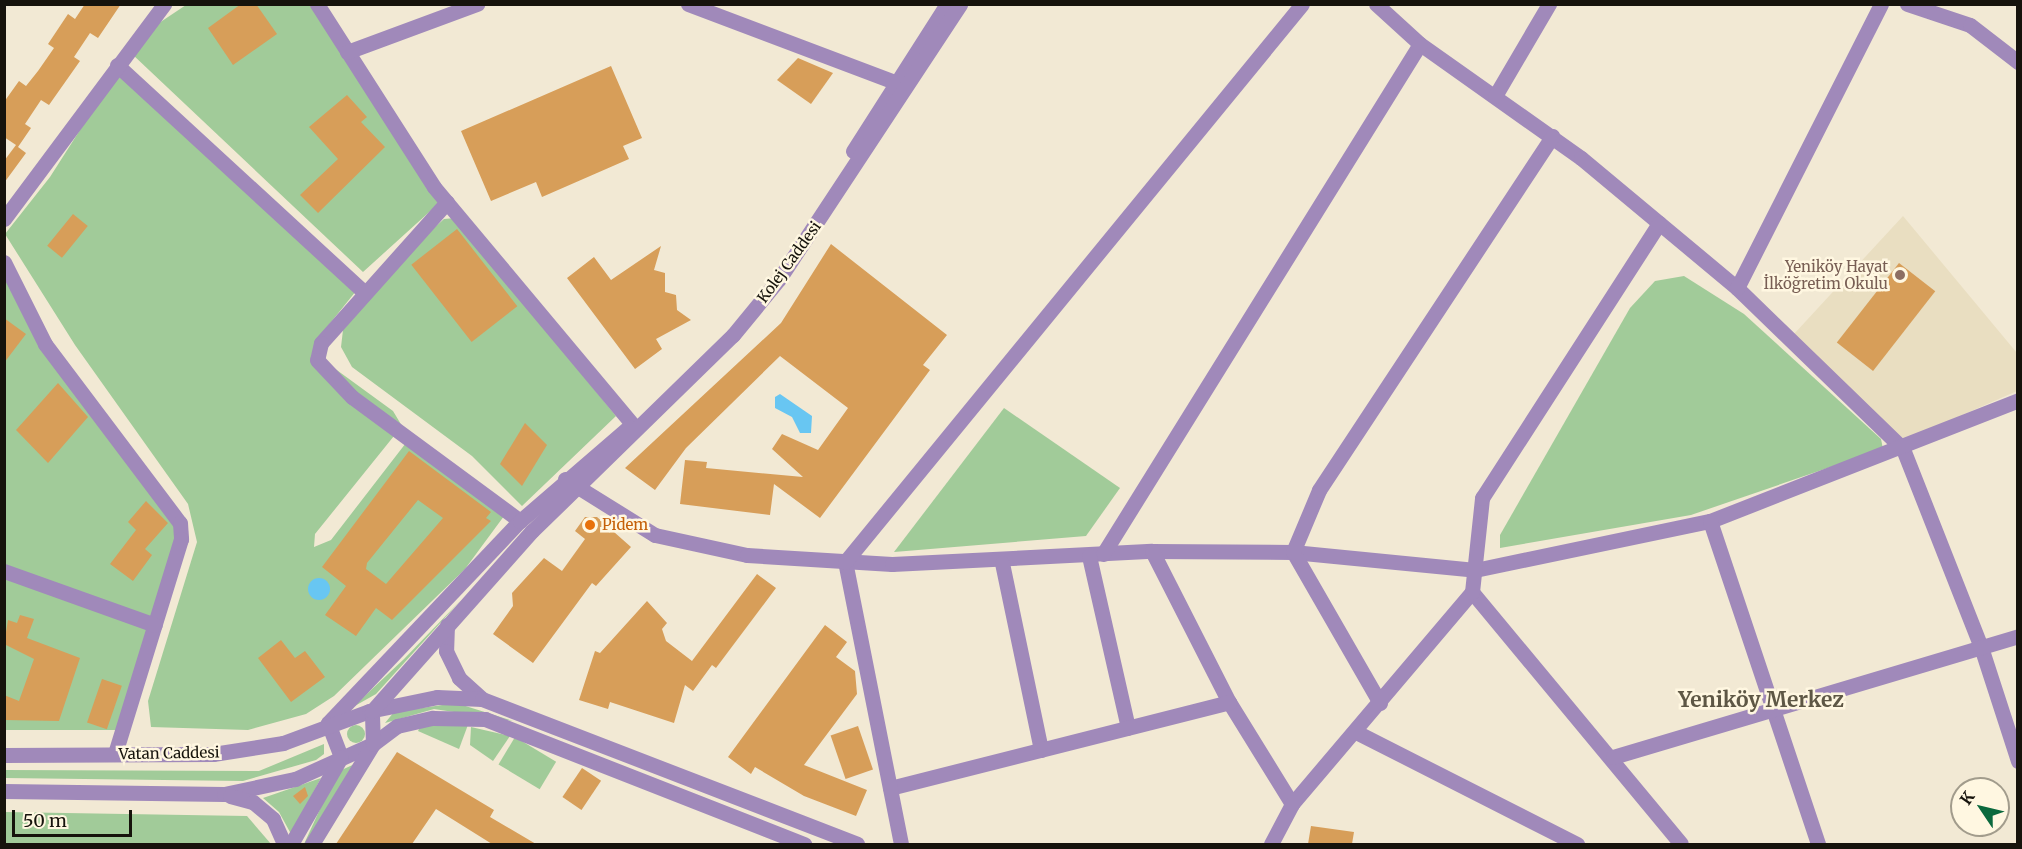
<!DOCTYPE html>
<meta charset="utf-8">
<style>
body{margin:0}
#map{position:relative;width:2022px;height:849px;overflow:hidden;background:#f2e9d4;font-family:Merriweather,serif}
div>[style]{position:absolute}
.built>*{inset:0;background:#e9dec1}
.green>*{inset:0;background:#a1cb99;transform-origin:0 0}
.round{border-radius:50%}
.water>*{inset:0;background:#68c6f2}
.building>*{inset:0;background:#d79e59;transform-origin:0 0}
.minor>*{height:15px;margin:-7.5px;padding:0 7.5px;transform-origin:7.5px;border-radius:7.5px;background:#a089ba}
.dots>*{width:16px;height:16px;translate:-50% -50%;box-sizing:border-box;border:3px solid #fff7e1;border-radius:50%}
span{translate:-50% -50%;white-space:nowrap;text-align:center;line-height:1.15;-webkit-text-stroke:5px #fff7e1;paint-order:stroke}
.street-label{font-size:15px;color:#16130c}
.education-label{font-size:15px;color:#785e54}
.right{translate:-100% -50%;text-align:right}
.food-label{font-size:15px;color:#c56008}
.left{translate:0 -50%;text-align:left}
.district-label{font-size:21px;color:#5e5745;font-weight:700}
.frame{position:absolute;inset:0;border:6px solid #16130c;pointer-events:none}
.north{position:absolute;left:1950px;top:777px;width:60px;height:60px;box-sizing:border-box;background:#fff7e1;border:2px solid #a29c8c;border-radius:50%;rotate:305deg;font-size:16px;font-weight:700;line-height:24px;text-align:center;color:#16130c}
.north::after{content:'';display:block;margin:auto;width:21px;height:27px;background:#0b693d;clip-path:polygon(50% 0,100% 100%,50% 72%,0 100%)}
.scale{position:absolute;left:12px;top:810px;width:120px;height:27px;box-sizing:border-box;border:3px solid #16130c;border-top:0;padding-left:8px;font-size:18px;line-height:21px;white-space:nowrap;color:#16130c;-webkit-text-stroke:4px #fff7e1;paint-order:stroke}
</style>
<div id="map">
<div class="built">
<i style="clip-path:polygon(1903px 216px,2017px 353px,2017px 391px,1903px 441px,1794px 334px)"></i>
</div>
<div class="green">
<i style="clip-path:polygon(186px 5px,324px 5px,418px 162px,448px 195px,363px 272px,132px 54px,150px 29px)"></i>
<i style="clip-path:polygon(117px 72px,356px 291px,319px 337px,323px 360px,393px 411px,402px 426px,315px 534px,314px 547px,331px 540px,409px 439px,507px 512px,465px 569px,334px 696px,306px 714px,248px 730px,151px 727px,148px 701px,197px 542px,188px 504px,75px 345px,5px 234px,50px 177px)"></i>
<i style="clip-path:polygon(455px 218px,616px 416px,522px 506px,472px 456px,352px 367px,341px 347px,343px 330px,384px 282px,423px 238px,444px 219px)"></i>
<i style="clip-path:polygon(4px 274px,180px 523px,123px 730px,5px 730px)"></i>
<i style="clip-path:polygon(1684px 276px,1744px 314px,1881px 439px,1883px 449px,1691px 515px,1500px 548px,1500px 535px,1630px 308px,1655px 281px)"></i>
<i style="clip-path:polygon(1004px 408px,1120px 488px,1086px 536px,894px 552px)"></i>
<i style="clip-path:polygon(461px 600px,376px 694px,353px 707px,404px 659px)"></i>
<i style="clip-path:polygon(456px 703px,513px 721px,434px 709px,385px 723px,394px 712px)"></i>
<i style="clip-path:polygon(469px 722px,459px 749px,418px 731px,421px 725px)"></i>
<i class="round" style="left:347px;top:725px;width:18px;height:18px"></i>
<i style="clip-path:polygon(471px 727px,510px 736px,493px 761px,470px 745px)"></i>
<i style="left:515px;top:737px;width:48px;height:32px;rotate:31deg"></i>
<i style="clip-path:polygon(324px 744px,324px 754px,316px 760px,243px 781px,5px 778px,5px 770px,259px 771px)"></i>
<i style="clip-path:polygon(357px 763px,307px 844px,304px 844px,337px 772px)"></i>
<i style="clip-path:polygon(321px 778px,291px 834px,279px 812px,263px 798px)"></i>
<i style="clip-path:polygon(5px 812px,247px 816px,271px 844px,5px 844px)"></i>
</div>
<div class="water">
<i style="clip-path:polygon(780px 394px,812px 416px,811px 433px,800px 433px,792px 417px,775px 408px,775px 397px)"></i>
<i class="round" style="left:308px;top:578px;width:22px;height:22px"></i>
</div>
<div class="building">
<i style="clip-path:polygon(85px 4px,121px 4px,98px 38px,90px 33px,74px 57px,80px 61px,49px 105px,41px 100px,25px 124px,31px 128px,18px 147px,26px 153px,4px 183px,4px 161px,16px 145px,4px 137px,4px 102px,19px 81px,26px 86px,38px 71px,54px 48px,48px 44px,68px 14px,75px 19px)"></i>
<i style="clip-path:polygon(241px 4px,256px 4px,277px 34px,233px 65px,208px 28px)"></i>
<i style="clip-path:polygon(798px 58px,833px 73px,811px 104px,777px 80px)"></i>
<i style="clip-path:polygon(611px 66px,642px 138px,623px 146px,629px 159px,542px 197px,536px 182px,491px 201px,461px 131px)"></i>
<i style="clip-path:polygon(347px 95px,367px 117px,361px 122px,385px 147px,318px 213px,300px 195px,338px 159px,309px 127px)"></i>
<i style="left:73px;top:214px;width:19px;height:41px;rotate:39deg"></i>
<i style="left:457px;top:229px;width:98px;height:58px;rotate:52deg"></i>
<i style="clip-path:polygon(831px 244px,947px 335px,923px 365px,930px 370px,820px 518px,774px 484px,770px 515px,680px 504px,685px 460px,707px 462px,706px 468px,803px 477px,772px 449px,782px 434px,818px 450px,848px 408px,780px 356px,686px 448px,655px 490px,625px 468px,781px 323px)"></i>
<i style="clip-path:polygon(661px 246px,654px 270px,665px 273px,665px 292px,676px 295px,677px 310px,691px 320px,656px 339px,662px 349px,635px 369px,567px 278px,594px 257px,611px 280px)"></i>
<i style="left:1899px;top:263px;width:46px;height:101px;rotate:38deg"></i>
<i style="clip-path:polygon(4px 318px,26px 334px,4px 363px)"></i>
<i style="clip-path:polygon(58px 383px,88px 417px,48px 463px,16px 430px)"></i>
<i style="clip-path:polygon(525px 423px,547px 445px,522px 486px,500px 464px)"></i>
<i style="clip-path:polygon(evenodd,409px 451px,491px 512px,486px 518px,491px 521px,392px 620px,376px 608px,356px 636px,325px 615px,346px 586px,322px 567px,409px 451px,418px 500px,443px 518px,386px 584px,366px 569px,367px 563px,418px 500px)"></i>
<i style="clip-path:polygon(146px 501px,168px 523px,145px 549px,152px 555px,133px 581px,110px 564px,136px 530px,128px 522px)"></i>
<i style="clip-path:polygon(585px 517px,597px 517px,631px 547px,596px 586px,592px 583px,533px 663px,493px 634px,513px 606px,512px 593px,544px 558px,562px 571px,585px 539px,575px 531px)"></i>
<i style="clip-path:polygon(757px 574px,776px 588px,716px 668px,712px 665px,693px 691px,685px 685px,674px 723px,610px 702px,608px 709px,579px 700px,595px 651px,600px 653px,647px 601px,667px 623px,662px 629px,666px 641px,692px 661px)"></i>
<i style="clip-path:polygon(20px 615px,34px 619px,27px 638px,80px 658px,59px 721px,4px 720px,4px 695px,19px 701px,34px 659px,4px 644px,8px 620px,17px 623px)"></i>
<i style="clip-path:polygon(825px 625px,847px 642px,836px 657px,855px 671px,857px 694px,804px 765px,867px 790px,856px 816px,804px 796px,755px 767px,751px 774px,728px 757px)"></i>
<i style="clip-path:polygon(281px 640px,295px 658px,305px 651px,325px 677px,291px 702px,258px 658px)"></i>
<i style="left:102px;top:679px;width:21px;height:46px;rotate:19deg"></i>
<i style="left:858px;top:726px;width:46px;height:29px;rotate:71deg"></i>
<i style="clip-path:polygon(397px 752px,494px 810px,490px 817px,536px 844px,492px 844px,436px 809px,412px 844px,336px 844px)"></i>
<i style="left:582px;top:768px;width:23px;height:35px;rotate:34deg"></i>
<i style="clip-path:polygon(305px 787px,308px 796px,300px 804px,293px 796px)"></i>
<i style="clip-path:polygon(1311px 826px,1354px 832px,1352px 844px,1308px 844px)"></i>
</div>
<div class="minor">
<i style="left:317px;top:4px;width:217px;rotate:57.4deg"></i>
<i style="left:434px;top:187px;width:309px;rotate:50.1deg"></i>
<i style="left:688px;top:4px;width:223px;rotate:20.7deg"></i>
<i style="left:1376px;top:4px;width:59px;rotate:42.3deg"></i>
<i style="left:1420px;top:44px;width:197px;rotate:35.3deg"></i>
<i style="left:1581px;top:158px;width:203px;rotate:39.8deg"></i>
<i style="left:1737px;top:288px;width:231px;rotate:44.1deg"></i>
<i style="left:1903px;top:449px;width:213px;rotate:68.5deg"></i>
<i style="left:1981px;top:647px;width:120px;rotate:72deg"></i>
<i style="left:1907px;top:4px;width:66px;rotate:18.4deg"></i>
<i style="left:1970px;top:25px;width:61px;rotate:37.6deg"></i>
<i style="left:347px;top:52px;width:139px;rotate:-20.3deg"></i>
<i style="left:117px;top:65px;width:335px;rotate:42.6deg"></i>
<i style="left:1495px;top:96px;width:107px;rotate:-59.6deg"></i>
<i style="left:853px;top:151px;width:174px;rotate:-57.4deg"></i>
<i style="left:447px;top:202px;width:189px;rotate:131.8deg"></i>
<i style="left:321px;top:343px;width:17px;rotate:103deg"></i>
<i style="left:317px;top:360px;width:51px;rotate:46.6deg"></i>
<i style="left:352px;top:397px;width:209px;rotate:36.4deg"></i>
<i style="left:4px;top:219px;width:268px;rotate:-53.3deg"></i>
<i style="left:4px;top:262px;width:92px;rotate:63.4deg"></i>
<i style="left:45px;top:344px;width:224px;rotate:53deg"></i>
<i style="left:180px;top:523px;width:16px;rotate:86deg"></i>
<i style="left:181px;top:539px;width:225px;rotate:107.1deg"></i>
<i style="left:1737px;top:288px;width:318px;rotate:-63.1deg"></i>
<i style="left:565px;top:479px;width:106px;rotate:31.9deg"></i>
<i style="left:655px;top:535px;width:94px;rotate:12.3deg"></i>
<i style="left:747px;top:555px;width:145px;rotate:3.6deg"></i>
<i style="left:892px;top:564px;width:260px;rotate:-2.9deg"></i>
<i style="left:1152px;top:551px;width:141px;rotate:0.4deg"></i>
<i style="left:1293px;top:552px;width:183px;rotate:5.6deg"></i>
<i style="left:1475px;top:570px;width:240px;rotate:-11.8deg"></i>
<i style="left:1710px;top:521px;width:331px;rotate:-21.4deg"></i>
<i style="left:1710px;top:521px;width:341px;rotate:71.5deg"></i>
<i style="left:1152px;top:551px;width:169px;rotate:63deg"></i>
<i style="left:1229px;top:702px;width:120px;rotate:58.3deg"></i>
<i style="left:1103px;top:554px;width:600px;rotate:-58.14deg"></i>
<i style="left:1089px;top:556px;width:176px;rotate:77.2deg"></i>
<i style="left:1002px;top:563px;width:191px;rotate:78.2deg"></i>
<i style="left:4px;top:571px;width:160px;rotate:19.7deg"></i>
<i style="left:1472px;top:592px;width:327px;rotate:50.3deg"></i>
<i style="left:447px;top:625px;width:26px;rotate:92deg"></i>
<i style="left:446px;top:651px;width:30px;rotate:64deg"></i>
<i style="left:459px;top:678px;width:31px;rotate:42deg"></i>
<i style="left:1380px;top:703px;width:174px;rotate:-119.9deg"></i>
<i style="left:1293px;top:552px;width:67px;rotate:-67.2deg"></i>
<i style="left:1319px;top:490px;width:424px;rotate:-56.6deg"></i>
<i style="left:328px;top:723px;width:279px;rotate:-46.5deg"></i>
<i style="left:520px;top:521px;width:144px;rotate:-40.8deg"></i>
<i style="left:328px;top:723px;width:36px;rotate:69deg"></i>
<i style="left:1356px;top:732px;width:248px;rotate:26.9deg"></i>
<i style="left:4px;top:755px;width:209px;rotate:-0.3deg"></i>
<i style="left:213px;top:754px;width:71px;rotate:-8.9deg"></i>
<i style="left:283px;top:743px;width:92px;rotate:-20.4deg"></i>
<i style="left:369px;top:711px;width:69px;rotate:-11.6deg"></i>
<i style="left:437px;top:697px;width:45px;rotate:2.5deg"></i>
<i style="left:482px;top:699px;width:402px;rotate:21.1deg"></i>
<i style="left:1613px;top:757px;width:423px;rotate:-16.6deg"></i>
<i style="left:890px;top:788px;width:350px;rotate:-14.2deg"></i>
<i style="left:4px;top:791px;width:220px;rotate:0.8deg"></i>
<i style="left:224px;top:794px;width:73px;rotate:-11.9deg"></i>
<i style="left:295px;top:779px;width:85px;rotate:-24.2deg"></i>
<i style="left:373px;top:744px;width:30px;rotate:-37deg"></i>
<i style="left:397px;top:726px;width:37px;rotate:-13deg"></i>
<i style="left:433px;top:718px;width:52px;rotate:1.1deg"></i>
<i style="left:485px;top:719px;width:343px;rotate:21.4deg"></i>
<i style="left:230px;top:796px;width:24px;rotate:15deg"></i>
<i style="left:253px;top:802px;width:26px;rotate:40deg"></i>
<i style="left:273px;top:819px;width:27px;rotate:66deg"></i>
<i style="left:291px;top:844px;width:100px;rotate:-60.1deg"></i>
<i style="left:312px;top:844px;width:117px;rotate:-58.6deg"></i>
<i style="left:373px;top:744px;width:33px;rotate:-92deg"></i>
<i style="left:372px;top:711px;width:241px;rotate:-48.4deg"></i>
<i style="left:532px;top:531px;width:281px;rotate:-44.3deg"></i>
<i style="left:733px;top:335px;width:72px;rotate:-50.6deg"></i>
<i style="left:779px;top:279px;width:329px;rotate:-56.6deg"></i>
<i style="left:901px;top:844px;width:288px;rotate:-101.2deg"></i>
<i style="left:845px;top:562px;width:721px;rotate:-50.68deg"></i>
<i style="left:1271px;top:844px;width:45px;rotate:-62.3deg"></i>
<i style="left:1292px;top:804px;width:278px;rotate:-49.7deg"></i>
<i style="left:1472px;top:592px;width:95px;rotate:-83.9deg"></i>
<i style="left:1482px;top:498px;width:327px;rotate:-57.2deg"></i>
</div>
<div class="dots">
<i style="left:1900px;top:275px;background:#8d6e63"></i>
<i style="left:590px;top:525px;background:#e8710a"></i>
</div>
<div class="street-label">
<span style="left:789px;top:262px;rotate:-54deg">Kolej Caddesi</span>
<span style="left:169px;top:753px;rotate:-1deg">Vatan Caddesi</span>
</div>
<div class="education-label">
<span class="right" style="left:1888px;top:275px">Yeniköy Hayat<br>İlköğretim Okulu</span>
</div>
<div class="food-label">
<span class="left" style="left:602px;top:525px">Pidem</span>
</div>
<div class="district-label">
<span style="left:1761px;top:700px">Yeniköy Merkez</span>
</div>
<div class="frame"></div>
<div class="north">K</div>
<div class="scale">50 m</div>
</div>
